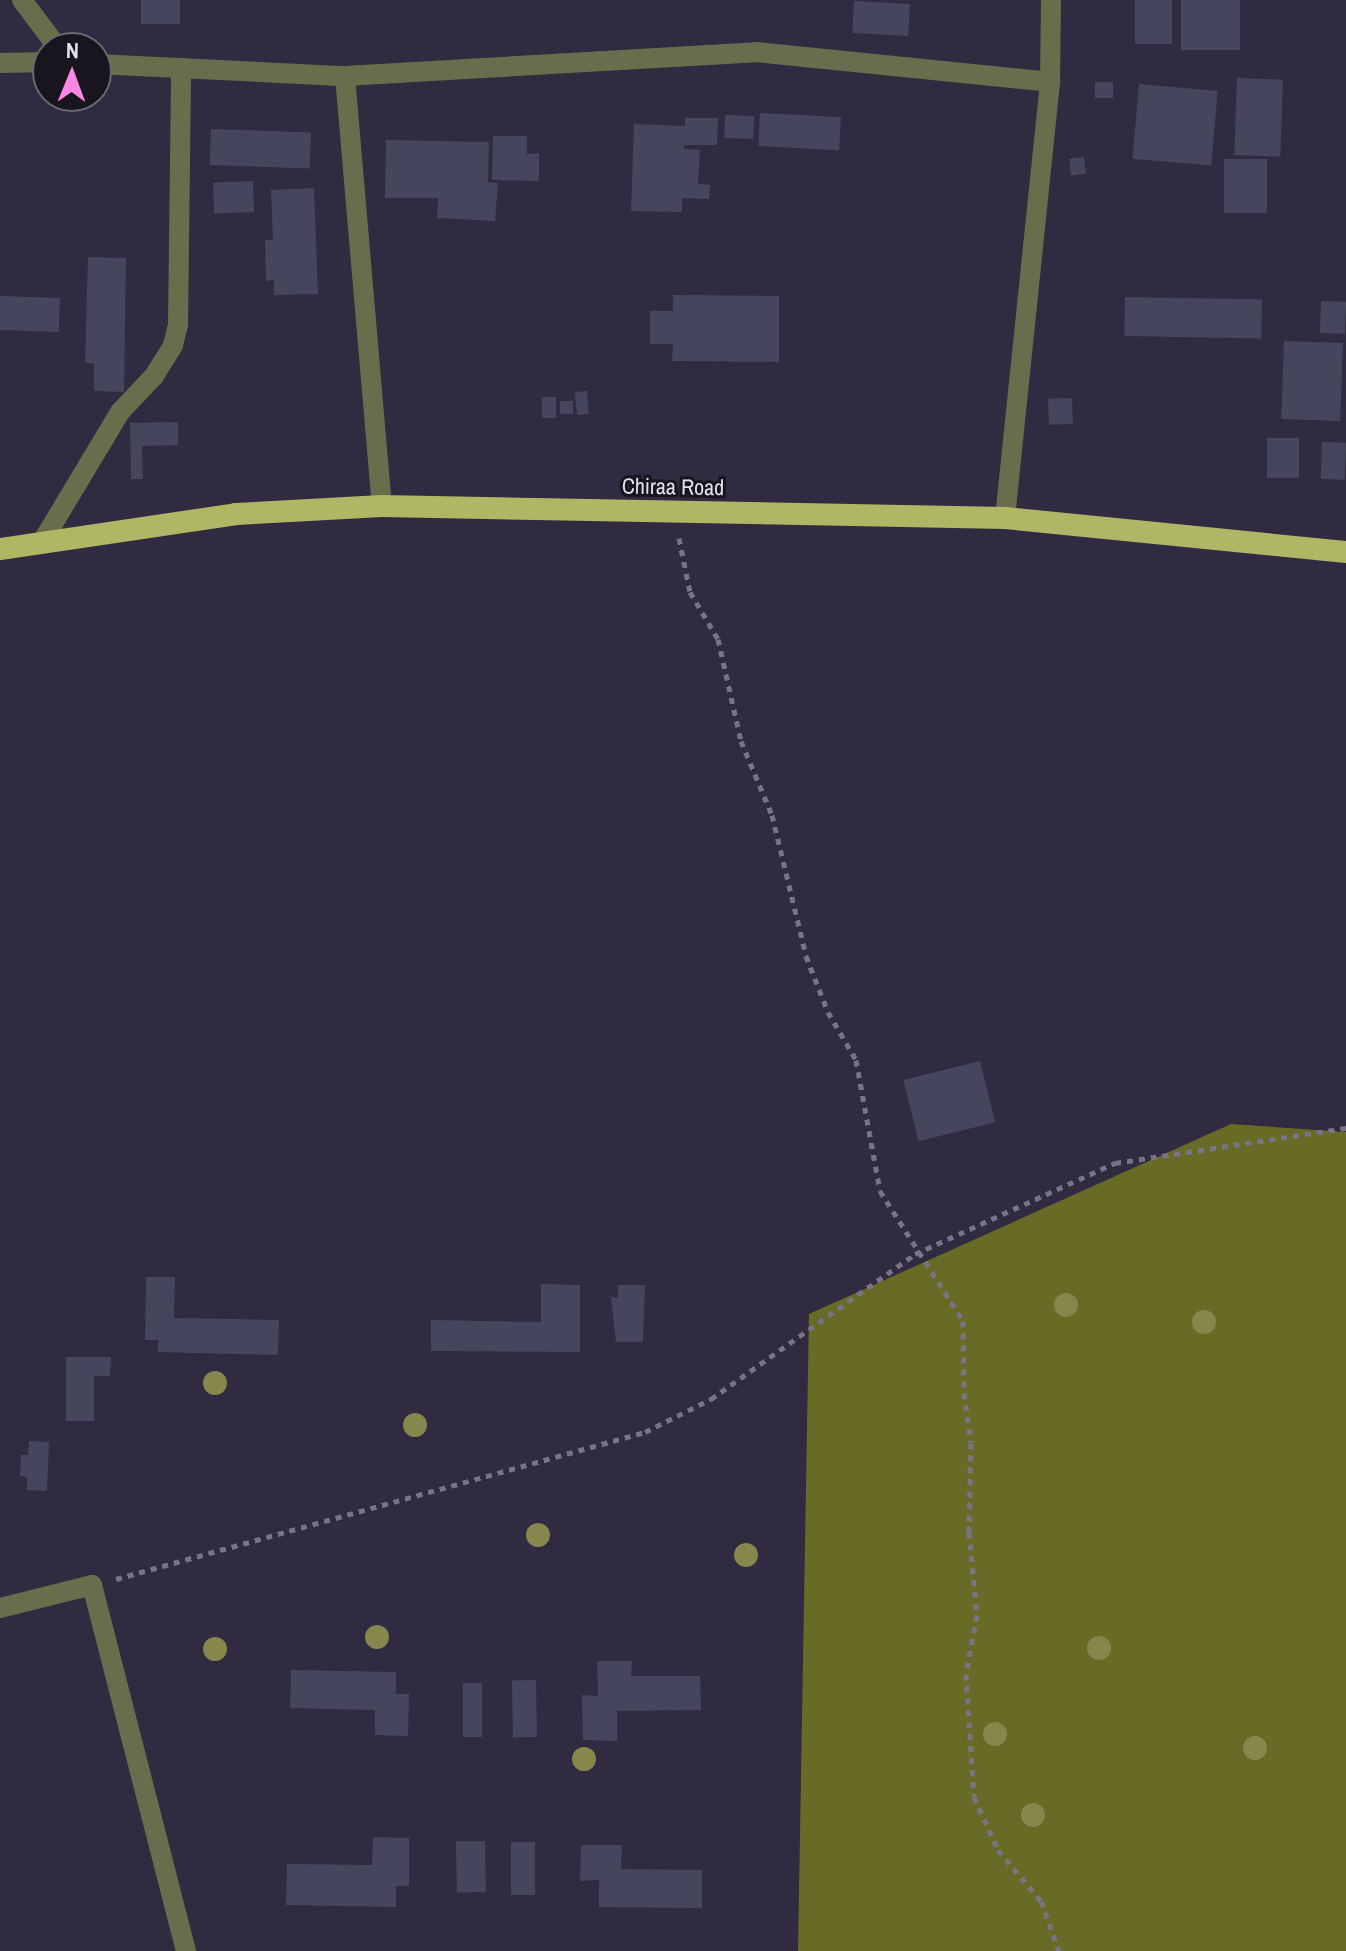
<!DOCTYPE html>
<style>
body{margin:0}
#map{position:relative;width:1346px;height:1951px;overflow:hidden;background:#302b40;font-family:"Archivo Narrow",sans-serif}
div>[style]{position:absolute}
.forest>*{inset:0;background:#686b25}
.building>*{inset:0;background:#45465d;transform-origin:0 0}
.path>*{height:5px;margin-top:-2.5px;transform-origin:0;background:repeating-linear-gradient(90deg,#787486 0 6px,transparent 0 12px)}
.minor>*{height:20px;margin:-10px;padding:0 10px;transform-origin:10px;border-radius:10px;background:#6a6d4b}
.trunk>*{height:22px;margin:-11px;padding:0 11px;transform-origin:11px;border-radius:11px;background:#afb765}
.trees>*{width:24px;height:24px;margin:-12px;border-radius:50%;background:#86874d}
span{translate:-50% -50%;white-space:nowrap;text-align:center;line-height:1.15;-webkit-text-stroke:6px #18151f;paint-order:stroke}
.street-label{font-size:22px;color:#e4e1ef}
.north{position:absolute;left:32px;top:32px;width:80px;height:80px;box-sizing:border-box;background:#18151f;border:2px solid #6a6772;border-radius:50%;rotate:1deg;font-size:22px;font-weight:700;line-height:32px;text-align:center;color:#e4e1ef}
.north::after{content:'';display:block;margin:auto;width:28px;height:36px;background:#fc86e4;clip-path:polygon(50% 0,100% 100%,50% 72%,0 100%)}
</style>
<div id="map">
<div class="forest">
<i style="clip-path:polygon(1231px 1124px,1346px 1132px,1346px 1951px,798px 1951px,809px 1314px)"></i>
</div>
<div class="building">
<i style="left:141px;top:0;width:39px;height:24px"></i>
<i style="left:1135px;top:0;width:37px;height:44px"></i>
<i style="left:1181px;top:0;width:59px;height:50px"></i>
<i style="left:854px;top:1px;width:56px;height:32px;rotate:3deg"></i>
<i style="left:1237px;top:78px;width:46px;height:77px;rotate:2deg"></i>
<i style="left:1095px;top:82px;width:18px;height:16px"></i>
<i style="left:1139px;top:84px;width:79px;height:75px;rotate:5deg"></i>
<i style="left:760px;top:113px;width:81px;height:33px;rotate:3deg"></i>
<i style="left:725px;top:115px;width:29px;height:23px;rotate:2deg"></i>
<i style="clip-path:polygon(685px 118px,718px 118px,717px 145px,684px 145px,684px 149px,700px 150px,698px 184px,710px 185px,709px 199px,682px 198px,682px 212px,631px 211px,634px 124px,685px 126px)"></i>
<i style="left:211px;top:129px;width:100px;height:36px;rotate:2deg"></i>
<i style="clip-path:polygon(493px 136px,527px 136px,527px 154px,539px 153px,539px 181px,492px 180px)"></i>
<i style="clip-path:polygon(386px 140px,489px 142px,488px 182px,498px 183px,495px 221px,437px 218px,438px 198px,385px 198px)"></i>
<i style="left:1084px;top:157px;width:17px;height:15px;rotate:83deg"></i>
<i style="left:1267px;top:159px;width:54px;height:43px;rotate:90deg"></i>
<i style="left:253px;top:181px;width:31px;height:40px;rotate:88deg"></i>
<i style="clip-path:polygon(314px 188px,318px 294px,274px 295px,274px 280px,266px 281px,265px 240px,273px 240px,271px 190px)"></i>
<i style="clip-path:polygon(88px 257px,126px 258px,124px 392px,94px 391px,94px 363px,85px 363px)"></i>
<i style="clip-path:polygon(673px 295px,779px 296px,779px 362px,672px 361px,673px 344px,650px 344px,650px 311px,673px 311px)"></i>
<i style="left:0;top:296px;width:60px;height:34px;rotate:2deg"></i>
<i style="left:1125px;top:297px;width:137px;height:39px;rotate:1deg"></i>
<i style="left:1321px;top:301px;width:25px;height:32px;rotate:2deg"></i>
<i style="left:1284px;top:341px;width:59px;height:78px;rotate:2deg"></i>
<i style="left:587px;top:391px;width:23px;height:12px;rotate:85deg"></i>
<i style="left:542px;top:397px;width:14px;height:21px"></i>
<i style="left:1072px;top:398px;width:26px;height:24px;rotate:88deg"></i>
<i style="left:560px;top:401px;width:13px;height:13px"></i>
<i style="clip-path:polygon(178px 422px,178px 445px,142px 446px,143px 479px,131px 479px,130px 423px)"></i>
<i style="left:1299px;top:438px;width:40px;height:32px;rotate:90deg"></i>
<i style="left:1322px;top:442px;width:24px;height:37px;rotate:2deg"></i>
<i style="left:980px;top:1061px;width:63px;height:79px;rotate:76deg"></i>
<i style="clip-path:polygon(146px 1277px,175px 1277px,174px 1318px,279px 1320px,278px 1355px,158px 1352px,158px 1340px,145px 1340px)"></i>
<i style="clip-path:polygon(541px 1284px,580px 1285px,580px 1352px,431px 1351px,431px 1320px,541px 1322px)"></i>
<i style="clip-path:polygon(618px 1285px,645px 1285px,643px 1342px,616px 1342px,611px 1297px,618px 1298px)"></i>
<i style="clip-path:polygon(66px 1357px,111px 1357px,110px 1376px,94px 1376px,94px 1421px,66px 1421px)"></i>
<i style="clip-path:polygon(29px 1441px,49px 1442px,47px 1491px,27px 1490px,27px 1477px,20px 1476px,21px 1455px,28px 1455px)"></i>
<i style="clip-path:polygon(597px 1661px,632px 1661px,631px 1676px,700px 1676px,701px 1710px,617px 1711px,617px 1741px,583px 1740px,582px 1695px,598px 1696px)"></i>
<i style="clip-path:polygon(291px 1670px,396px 1672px,396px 1694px,409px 1694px,408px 1736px,375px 1735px,375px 1710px,290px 1708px)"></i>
<i style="left:536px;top:1680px;width:57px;height:24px;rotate:89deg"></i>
<i style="left:463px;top:1683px;width:19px;height:54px"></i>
<i style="clip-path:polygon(373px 1837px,409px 1838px,409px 1886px,396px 1886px,396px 1907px,286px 1905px,287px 1864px,372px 1865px)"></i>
<i style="left:485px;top:1841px;width:51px;height:29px;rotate:89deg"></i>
<i style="left:511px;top:1842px;width:24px;height:53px"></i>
<i style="clip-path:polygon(581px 1845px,622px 1845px,621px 1869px,702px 1870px,702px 1908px,599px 1907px,599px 1880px,580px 1881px)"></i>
</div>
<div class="path">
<i style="left:679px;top:538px;width:55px;rotate:78.5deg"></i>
<i style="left:690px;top:592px;width:55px;rotate:59.2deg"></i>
<i style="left:718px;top:639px;width:105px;rotate:77.3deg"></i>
<i style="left:741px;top:741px;width:80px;rotate:67.3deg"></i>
<i style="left:772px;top:815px;width:145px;rotate:76.4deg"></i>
<i style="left:806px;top:956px;width:60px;rotate:68.6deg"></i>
<i style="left:828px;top:1012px;width:56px;rotate:59.7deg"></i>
<i style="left:856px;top:1060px;width:133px;rotate:79.6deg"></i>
<i style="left:880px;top:1191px;width:154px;rotate:57.4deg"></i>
<i style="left:963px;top:1321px;width:72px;rotate:89.2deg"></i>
<i style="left:964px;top:1393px;width:50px;rotate:82deg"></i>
<i style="left:971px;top:1443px;width:89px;rotate:91.3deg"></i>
<i style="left:969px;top:1532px;width:83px;rotate:84.5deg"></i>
<i style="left:977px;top:1615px;width:60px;rotate:100.6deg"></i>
<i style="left:966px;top:1674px;width:123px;rotate:86.3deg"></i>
<i style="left:974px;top:1797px;width:58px;rotate:65.6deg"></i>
<i style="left:998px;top:1850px;width:67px;rotate:49.9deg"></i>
<i style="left:1041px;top:1901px;width:53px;rotate:70.2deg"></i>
<i style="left:116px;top:1579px;width:549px;rotate:-15.53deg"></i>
<i style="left:645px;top:1432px;width:74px;rotate:-26.6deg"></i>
<i style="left:711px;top:1399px;width:250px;rotate:-35.4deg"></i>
<i style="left:915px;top:1254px;width:220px;rotate:-24.5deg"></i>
<i style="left:1115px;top:1163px;width:234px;rotate:-8.6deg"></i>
</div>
<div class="minor">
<i style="left:22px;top:0;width:60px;rotate:53.1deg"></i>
<i style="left:0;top:63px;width:48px;rotate:-1.2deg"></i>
<i style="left:96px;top:64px;width:249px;rotate:2.8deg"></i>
<i style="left:345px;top:76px;width:412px;rotate:-3.3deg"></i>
<i style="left:756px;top:52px;width:296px;rotate:5.8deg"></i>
<i style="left:345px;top:76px;width:432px;rotate:85.1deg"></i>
<i style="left:1005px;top:518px;width:438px;rotate:-84.1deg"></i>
<i style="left:1050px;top:82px;width:82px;rotate:-89.3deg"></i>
<i style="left:42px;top:542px;width:152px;rotate:-59deg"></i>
<i style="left:120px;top:412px;width:50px;rotate:-46.6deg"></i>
<i style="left:154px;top:376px;width:36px;rotate:-58deg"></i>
<i style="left:173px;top:345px;width:21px;rotate:-76deg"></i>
<i style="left:178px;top:325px;width:257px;rotate:-89.3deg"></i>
<i style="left:0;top:1608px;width:95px;rotate:-14deg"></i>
<i style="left:92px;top:1585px;width:378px;rotate:75.6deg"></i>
</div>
<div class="trunk">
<i style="left:0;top:549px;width:239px;rotate:-8.4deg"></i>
<i style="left:236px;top:514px;width:146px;rotate:-3.1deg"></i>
<i style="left:382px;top:506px;width:623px;rotate:1.1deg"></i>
<i style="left:1005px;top:518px;width:343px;rotate:5.7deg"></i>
</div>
<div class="trees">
<i style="left:1066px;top:1305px"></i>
<i style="left:1204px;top:1322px"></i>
<i style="left:215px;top:1383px"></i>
<i style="left:415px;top:1425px"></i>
<i style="left:538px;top:1535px"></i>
<i style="left:746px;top:1555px"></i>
<i style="left:377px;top:1637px"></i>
<i style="left:1099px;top:1648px"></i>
<i style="left:215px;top:1649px"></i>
<i style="left:995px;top:1734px"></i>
<i style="left:1255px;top:1748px"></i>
<i style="left:584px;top:1759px"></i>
<i style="left:1033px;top:1815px"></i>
</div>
<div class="street-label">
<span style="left:673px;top:487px;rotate:1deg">Chiraa Road</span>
</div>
<div class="north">N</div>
</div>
